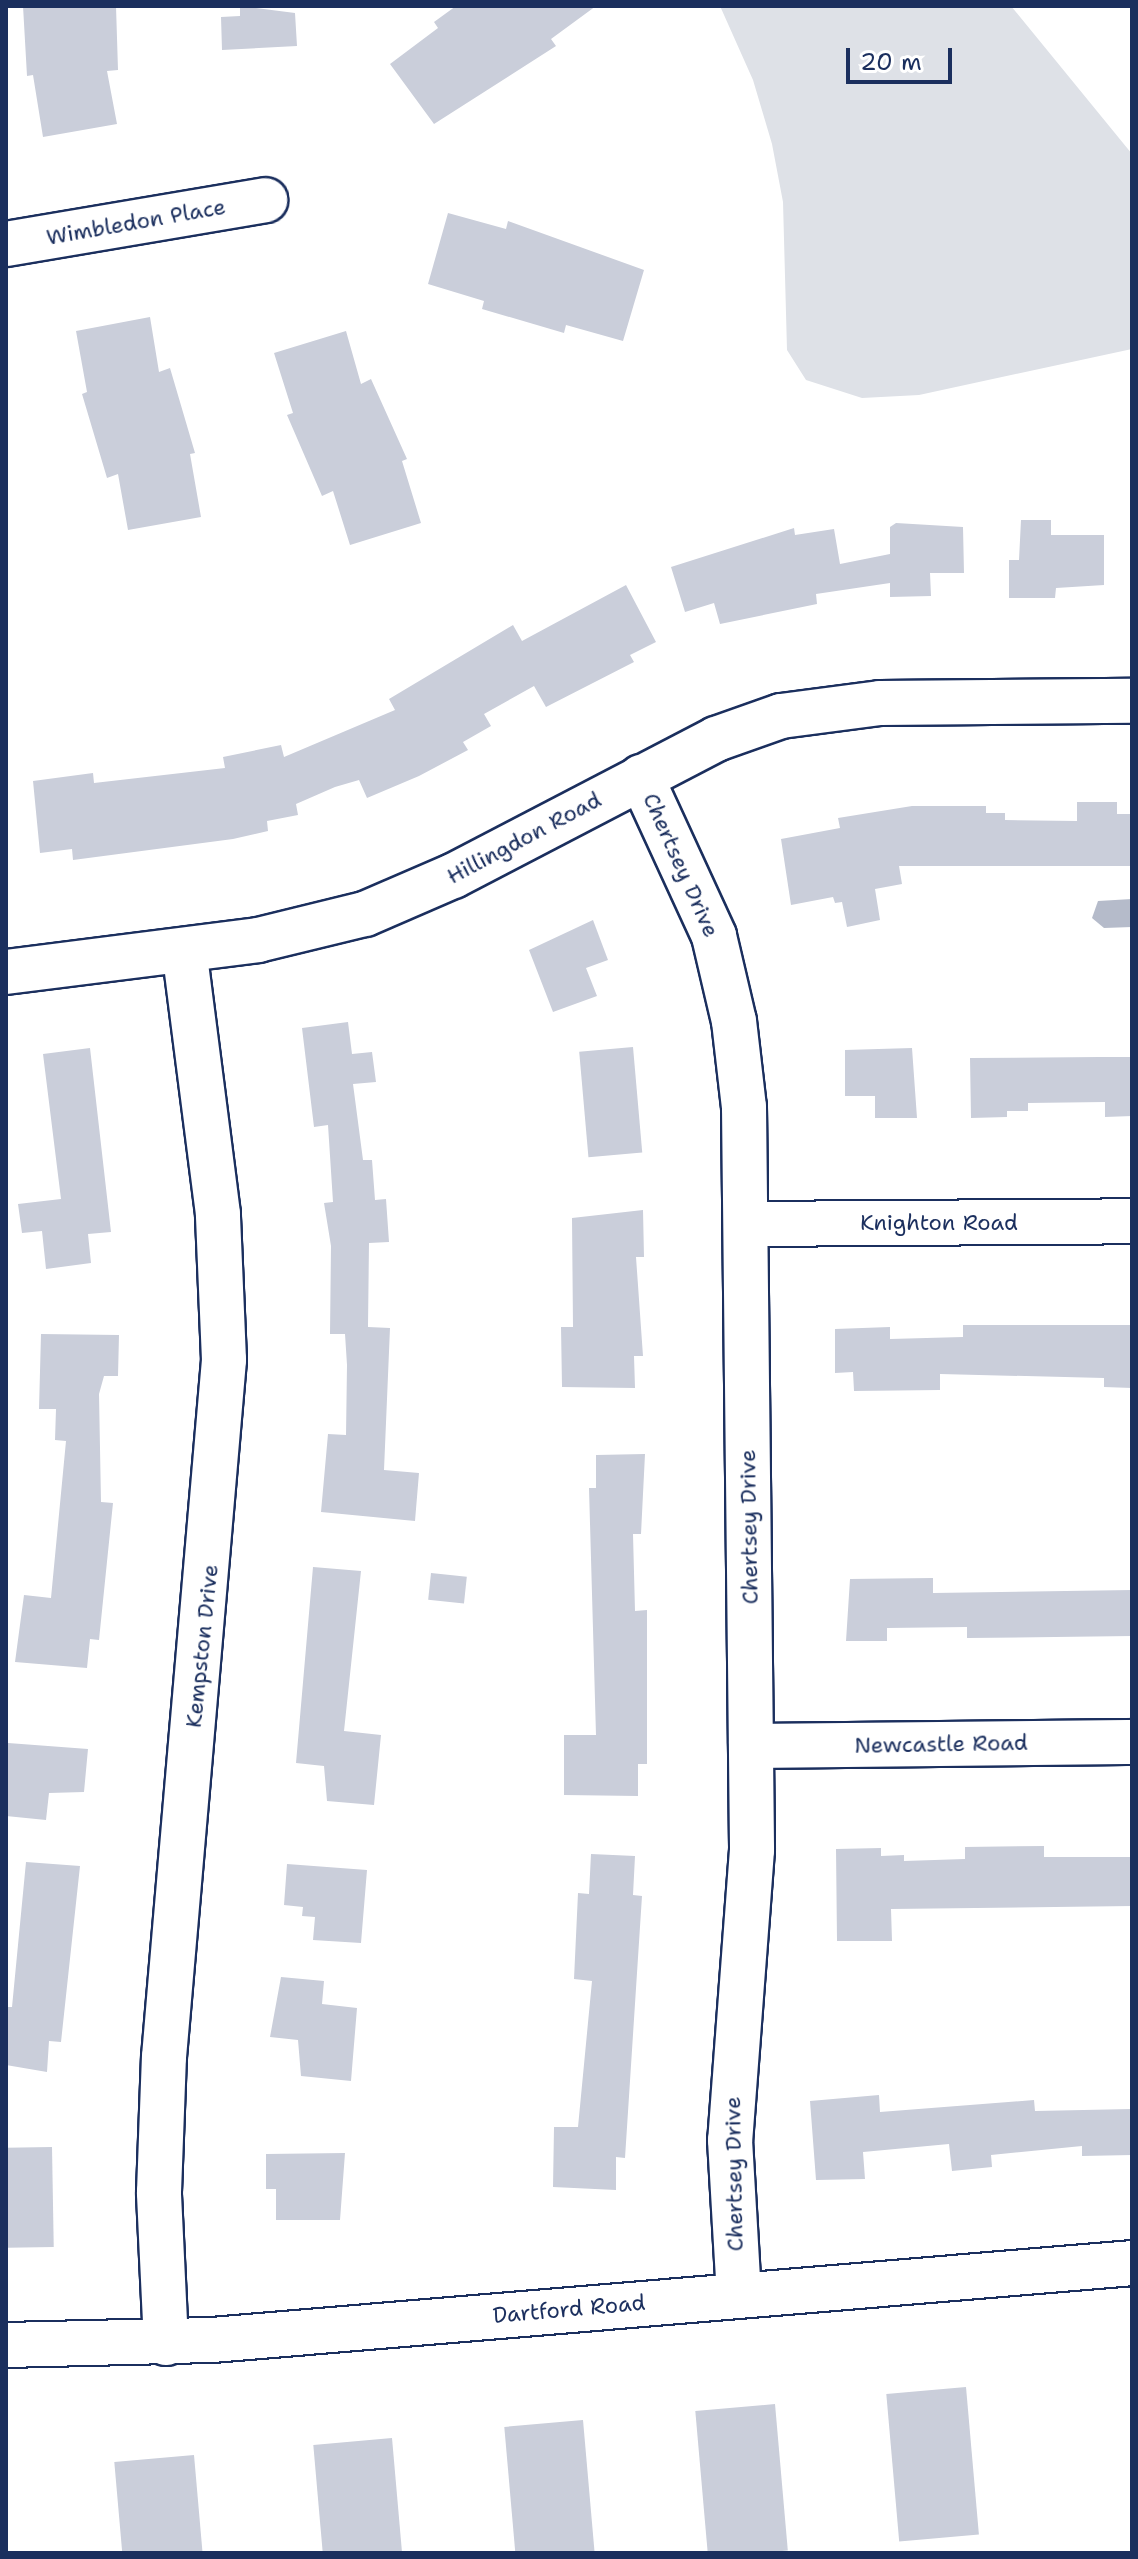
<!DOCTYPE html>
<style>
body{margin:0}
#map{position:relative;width:1138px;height:2559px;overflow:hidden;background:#fff;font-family:"Shantell Sans",sans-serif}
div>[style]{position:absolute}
.green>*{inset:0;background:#dee1e7}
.water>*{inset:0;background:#b5bbca}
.building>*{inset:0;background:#caceda;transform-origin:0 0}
.roads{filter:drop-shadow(2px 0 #1b2f5e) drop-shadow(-2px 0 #1b2f5e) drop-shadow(0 2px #1b2f5e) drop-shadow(0 -2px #1b2f5e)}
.minor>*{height:44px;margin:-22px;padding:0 22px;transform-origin:22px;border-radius:22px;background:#fff}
span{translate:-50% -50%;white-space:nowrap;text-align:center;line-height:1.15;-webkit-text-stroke:6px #fff;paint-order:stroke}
.street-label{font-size:22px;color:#1b2f5e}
.frame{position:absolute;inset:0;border:8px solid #1b2f5e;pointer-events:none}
.scale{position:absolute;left:846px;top:48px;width:106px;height:36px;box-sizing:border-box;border:4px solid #1b2f5e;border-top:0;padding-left:10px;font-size:24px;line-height:28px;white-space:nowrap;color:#1b2f5e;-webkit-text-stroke:6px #fff;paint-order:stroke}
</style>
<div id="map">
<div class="green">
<i style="clip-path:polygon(720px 6px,1011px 6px,1132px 154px,1132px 349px,919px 395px,862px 398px,806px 380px,787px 350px,783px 202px,772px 144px,753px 80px)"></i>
</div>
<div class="water">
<i style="clip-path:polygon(1132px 899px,1132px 927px,1104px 928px,1092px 918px,1098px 901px)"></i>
</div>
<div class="building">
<i style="clip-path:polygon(23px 6px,116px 6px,118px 70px,107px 71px,117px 124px,43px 137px,33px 75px,27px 76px)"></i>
<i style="clip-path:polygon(240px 6px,295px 13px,297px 46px,222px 50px,221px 17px,240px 16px)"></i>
<i style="clip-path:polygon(456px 6px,596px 6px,551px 39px,556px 46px,434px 124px,390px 64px,438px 28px,434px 22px)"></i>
<i style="clip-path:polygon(448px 213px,506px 229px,508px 221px,644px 270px,623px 341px,566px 325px,564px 333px,482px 309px,484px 301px,428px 284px)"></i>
<i style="clip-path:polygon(150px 317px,159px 372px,170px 368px,195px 453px,190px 454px,201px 517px,128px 530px,118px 474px,107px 478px,82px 394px,87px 392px,76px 331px)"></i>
<i style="clip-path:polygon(346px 331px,361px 384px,371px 379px,407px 459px,402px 461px,421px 523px,350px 545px,333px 491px,322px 496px,287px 415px,293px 413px,274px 353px)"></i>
<i style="clip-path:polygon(1021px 520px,1051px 520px,1051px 535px,1104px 535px,1104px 585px,1056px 588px,1055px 598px,1009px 598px,1009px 560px,1019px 560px)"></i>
<i style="clip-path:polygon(896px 523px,963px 527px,964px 573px,930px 573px,931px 596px,890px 597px,890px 583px,816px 594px,817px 604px,720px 624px,714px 603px,685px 612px,671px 567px,794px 528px,795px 535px,834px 529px,840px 564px,890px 554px,890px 527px)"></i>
<i style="clip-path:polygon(626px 585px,656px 642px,630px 655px,634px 662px,546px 707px,534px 686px,484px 714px,491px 726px,463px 742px,468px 750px,419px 776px,367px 798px,359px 780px,335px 787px,296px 804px,298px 815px,267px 821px,268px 831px,233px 839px,73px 860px,72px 849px,40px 853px,33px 781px,93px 773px,94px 783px,225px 768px,223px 757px,281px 745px,284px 757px,395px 710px,389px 699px,513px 625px,522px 641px)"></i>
<i style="clip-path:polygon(1077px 802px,1117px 802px,1117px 814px,1132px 814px,1132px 866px,899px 866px,902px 884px,875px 889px,880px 920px,847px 927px,842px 902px,835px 903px,833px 897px,791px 905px,781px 839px,840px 828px,838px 818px,912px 806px,986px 806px,986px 813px,1005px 813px,1005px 820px,1077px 821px)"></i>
<i style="clip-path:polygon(593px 920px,608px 960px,586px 968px,597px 996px,553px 1012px,529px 950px)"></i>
<i style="clip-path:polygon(348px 1022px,352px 1054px,372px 1052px,376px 1082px,353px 1084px,363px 1160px,372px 1160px,375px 1200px,386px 1199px,389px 1242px,369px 1243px,368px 1327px,390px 1328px,384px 1470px,419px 1473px,415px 1521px,321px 1512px,328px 1434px,346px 1435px,347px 1365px,345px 1334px,330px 1334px,331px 1246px,324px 1203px,333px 1202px,328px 1125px,314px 1127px,302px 1028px)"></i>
<i style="left:633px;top:1047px;width:106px;height:54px;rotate:85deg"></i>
<i style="clip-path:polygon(90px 1048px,111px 1232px,88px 1234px,91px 1263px,46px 1269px,42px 1231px,22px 1233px,18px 1204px,61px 1199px,43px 1054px)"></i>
<i style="clip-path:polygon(912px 1048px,917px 1118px,875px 1118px,875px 1096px,845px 1096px,845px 1050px)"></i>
<i style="clip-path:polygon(1100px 1057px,1132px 1057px,1132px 1116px,1105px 1117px,1105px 1102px,1028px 1103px,1028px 1111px,1007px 1111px,1007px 1117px,971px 1118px,970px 1058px)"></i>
<i style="clip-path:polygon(643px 1210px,644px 1257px,636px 1257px,643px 1356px,634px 1356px,635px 1388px,562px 1387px,561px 1327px,573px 1327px,572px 1218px)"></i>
<i style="clip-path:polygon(963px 1325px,1132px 1325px,1132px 1388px,1104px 1387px,1104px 1378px,940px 1374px,940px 1390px,854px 1391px,853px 1372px,835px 1373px,835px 1329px,890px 1327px,890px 1339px,963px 1337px)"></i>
<i style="clip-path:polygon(41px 1334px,119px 1335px,118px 1376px,104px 1376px,99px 1394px,101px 1502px,113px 1503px,99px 1640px,90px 1639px,87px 1668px,15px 1662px,24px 1595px,51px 1598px,66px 1441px,55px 1440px,56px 1409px,39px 1409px)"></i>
<i style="clip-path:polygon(645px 1454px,641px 1534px,633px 1534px,635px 1611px,647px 1610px,647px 1764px,638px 1764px,638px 1796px,564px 1795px,564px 1735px,596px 1735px,589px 1488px,596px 1488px,596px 1455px)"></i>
<i style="clip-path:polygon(313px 1567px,361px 1571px,344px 1731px,381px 1735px,374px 1805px,327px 1801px,324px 1766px,296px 1763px)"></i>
<i style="left:431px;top:1573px;width:36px;height:27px;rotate:6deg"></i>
<i style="clip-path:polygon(933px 1578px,933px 1593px,1132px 1590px,1132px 1636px,967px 1638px,967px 1627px,887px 1628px,887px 1641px,846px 1641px,850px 1579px)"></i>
<i style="clip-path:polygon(8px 1743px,88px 1749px,84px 1792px,49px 1793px,46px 1820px,6px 1816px)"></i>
<i style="clip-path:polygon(1044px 1846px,1044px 1857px,1132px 1857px,1132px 1906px,891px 1909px,892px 1941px,837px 1941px,836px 1849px,881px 1848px,881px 1856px,904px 1855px,904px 1861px,965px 1859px,965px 1847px)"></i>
<i style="clip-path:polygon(591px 1854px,635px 1856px,633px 1895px,642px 1896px,625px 2158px,616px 2157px,616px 2190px,553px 2187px,554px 2127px,578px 2127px,592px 1981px,574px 1979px,578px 1893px,589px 1894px)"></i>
<i style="clip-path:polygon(26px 1862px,80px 1866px,61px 2042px,49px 2041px,47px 2072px,6px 2065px,6px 2007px,12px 2007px)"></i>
<i style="clip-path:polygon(287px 1864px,367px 1870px,361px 1943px,313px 1940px,315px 1917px,302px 1916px,303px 1907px,284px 1905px)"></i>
<i style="clip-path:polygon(281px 1977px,324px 1981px,322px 2004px,357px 2008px,351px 2081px,301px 2076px,298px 2040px,270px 2037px)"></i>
<i style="clip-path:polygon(879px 2095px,880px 2112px,1034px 2100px,1035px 2111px,1132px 2109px,1132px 2155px,1082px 2156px,1082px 2146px,991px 2155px,992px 2167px,952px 2171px,949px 2144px,863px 2152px,865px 2179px,816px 2180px,810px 2101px)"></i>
<i style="left:52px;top:2147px;width:100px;height:46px;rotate:89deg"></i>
<i style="clip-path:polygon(345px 2153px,340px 2220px,276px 2220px,276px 2189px,266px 2189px,266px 2154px)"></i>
<i style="left:966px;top:2387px;width:148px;height:80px;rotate:85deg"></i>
<i style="left:775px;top:2404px;width:147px;height:80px;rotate:85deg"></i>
<i style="left:583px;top:2420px;width:134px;height:79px;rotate:85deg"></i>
<i style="left:392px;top:2438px;width:115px;height:79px;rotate:85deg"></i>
<i style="left:194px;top:2455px;width:98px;height:80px;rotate:85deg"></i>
</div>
<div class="roads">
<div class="minor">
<i style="left:6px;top:244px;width:263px;rotate:-9.6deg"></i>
<i style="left:641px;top:777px;width:175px;rotate:65.3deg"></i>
<i style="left:714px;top:936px;width:87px;rotate:76.8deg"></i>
<i style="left:734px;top:1021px;width:87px;rotate:83.4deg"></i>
<i style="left:744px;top:1107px;width:743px;rotate:89.38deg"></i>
<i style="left:752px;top:1850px;width:291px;rotate:94.3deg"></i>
<i style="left:730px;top:2140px;width:154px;rotate:86.7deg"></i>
<i style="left:6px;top:972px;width:254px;rotate:-7.2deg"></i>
<i style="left:258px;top:940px;width:110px;rotate:-13.7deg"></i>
<i style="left:365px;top:914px;width:96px;rotate:-23.4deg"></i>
<i style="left:453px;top:876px;width:297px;rotate:-27.5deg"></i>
<i style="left:716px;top:739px;width:69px;rotate:-19.5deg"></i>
<i style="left:781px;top:716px;width:100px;rotate:-7.5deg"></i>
<i style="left:880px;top:703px;width:252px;rotate:-0.5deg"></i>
<i style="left:746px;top:1224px;width:386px;rotate:-0.4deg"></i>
<i style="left:751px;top:1746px;width:381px;rotate:-0.6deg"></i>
<i style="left:166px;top:2343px;width:151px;rotate:-92.7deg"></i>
<i style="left:159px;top:2192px;width:135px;rotate:-87.9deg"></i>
<i style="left:164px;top:2057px;width:700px;rotate:-85.08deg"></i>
<i style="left:224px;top:1360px;width:146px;rotate:-92.4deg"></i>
<i style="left:218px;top:1214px;width:266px;rotate:-97.3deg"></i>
<i style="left:6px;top:2345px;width:206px;rotate:-1.4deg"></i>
<i style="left:212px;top:2340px;width:923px;rotate:-4.78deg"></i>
</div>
</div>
<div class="street-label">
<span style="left:136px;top:222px;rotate:-10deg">Wimbledon Place</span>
<span style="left:524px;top:838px;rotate:-28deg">Hillingdon Road</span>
<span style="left:681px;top:865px;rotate:66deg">Chertsey Drive</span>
<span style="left:939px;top:1223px">Knighton Road</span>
<span style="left:749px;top:1527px;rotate:-91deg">Chertsey Drive</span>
<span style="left:202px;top:1646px;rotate:-84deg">Kempston Drive</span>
<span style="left:941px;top:1744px;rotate:-1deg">Newcastle Road</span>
<span style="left:734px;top:2174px;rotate:-91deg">Chertsey Drive</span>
<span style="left:569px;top:2309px;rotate:-5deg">Dartford Road</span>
</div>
<div class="frame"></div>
<div class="scale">20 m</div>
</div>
